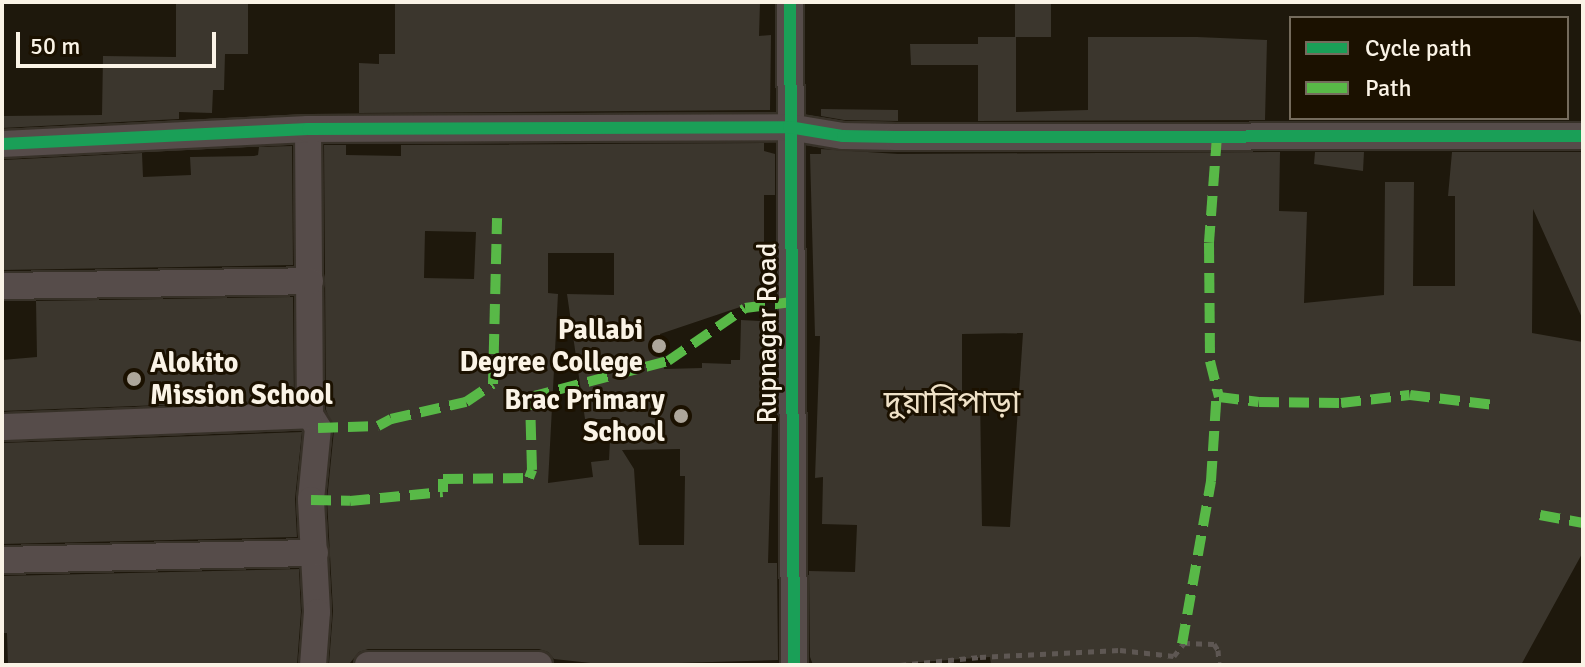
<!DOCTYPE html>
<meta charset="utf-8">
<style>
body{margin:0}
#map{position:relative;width:1585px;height:667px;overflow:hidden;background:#1e180c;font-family:Signika,"Noto Sans Bengali",sans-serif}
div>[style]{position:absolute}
.building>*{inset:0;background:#3b362d}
.path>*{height:5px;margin-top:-2.5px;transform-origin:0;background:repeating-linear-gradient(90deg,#5e5753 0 6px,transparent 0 12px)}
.roads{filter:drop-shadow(2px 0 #373128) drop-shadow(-2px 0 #373128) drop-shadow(0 2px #373128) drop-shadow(0 -2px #373128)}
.minor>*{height:26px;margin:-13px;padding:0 13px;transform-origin:13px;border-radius:13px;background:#564c4a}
.quiet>*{height:10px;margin-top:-5px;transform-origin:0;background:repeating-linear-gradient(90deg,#58b947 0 20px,transparent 0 30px)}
.cycleway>*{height:12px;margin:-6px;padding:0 6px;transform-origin:6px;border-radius:6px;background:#1a9f57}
.dots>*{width:22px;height:22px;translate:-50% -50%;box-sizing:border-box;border:4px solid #1b1100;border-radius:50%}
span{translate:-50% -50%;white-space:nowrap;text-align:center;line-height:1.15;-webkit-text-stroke:6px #1b1100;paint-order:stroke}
.poi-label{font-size:28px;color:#faf3e6;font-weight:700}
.right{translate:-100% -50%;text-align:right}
.left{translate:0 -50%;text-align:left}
.street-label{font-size:28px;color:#faf3e6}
.quarter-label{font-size:32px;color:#efe1c7}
.frame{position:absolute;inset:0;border:4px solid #faf3e6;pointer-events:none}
.legend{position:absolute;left:1289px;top:16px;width:280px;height:104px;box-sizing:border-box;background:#1b1100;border:2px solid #746b5c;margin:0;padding:10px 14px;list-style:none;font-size:24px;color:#faf3e6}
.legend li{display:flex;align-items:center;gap:16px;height:40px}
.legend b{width:40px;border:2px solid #746b5c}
.scale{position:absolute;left:16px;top:32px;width:200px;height:36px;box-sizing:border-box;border:4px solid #faf3e6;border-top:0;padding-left:10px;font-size:24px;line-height:28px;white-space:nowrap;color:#faf3e6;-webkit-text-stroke:6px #1b1100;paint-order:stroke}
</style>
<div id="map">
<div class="building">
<i style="clip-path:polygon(176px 2px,248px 2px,248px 54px,225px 54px,224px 90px,213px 90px,212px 113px,179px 112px,179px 119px,2px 128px,2px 116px,102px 115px,103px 56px,176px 57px)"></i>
<i style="clip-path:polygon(395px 2px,760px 2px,759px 36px,771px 35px,770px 110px,359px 113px,359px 63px,379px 64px,379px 54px,395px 54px)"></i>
<i style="clip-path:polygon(1015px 2px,1051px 2px,1051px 37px,1016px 37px,1016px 112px,1088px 110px,1088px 37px,1197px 37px,1267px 40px,1265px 120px,978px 121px,978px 65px,911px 65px,910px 44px,978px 44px,978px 37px,1015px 37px)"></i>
<i style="clip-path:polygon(821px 109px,898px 110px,898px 121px,844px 120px,821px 116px)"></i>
<i style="clip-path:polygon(evenodd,764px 143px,764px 151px,775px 154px,775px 195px,764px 195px,764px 253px,768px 254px,758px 301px,660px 334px,664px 369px,702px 368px,702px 363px,731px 364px,731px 360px,740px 360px,741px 320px,775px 322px,768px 563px,777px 563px,778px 660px,609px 665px,554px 659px,548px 652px,539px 649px,368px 649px,359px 652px,350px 663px,329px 663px,333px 611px,327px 500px,334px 430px,326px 410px,324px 145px,346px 145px,346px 155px,401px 156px,401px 145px,764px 143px,425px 231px,476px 232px,474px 279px,424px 278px,425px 231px,764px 143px,548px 253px,614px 253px,614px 295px,567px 294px,585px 419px,611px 419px,609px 460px,591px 462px,593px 477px,548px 483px,558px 294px,548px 293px,548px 253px,764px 143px,680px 449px,680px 476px,685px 476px,684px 545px,639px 545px,634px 469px,622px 450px,680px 449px)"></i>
<i style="clip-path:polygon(292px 146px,293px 265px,2px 270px,2px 160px,142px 153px,143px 177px,191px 175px,190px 157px,254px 156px,258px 155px,259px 147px)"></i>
<i style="clip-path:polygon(evenodd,821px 149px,898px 154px,1280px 152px,1279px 211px,1307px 212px,1304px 303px,1384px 295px,1385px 182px,1414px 182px,1413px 286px,1455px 286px,1455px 196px,1448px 196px,1452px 152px,1583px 152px,1583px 320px,1533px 209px,1532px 333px,1583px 342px,1583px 552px,1521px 665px,991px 665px,990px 657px,879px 665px,813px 665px,810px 657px,809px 571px,855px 572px,857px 525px,822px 524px,823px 477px,815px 478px,820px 336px,815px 336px,810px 154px,821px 154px,821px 149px,1023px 333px,1010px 527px,982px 526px,980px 394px,962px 394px,962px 334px,1023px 333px)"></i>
<i style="clip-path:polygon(1315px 152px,1364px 152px,1363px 171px,1314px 164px)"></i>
<i style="clip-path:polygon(293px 297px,294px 400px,2px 411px,2px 360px,37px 357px,36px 301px)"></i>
<i style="clip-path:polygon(302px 432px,295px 499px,297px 537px,2px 544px,2px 443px)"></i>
<i style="clip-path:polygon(299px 569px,301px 612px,297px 665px,8px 665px,7px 633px,2px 633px,2px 576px)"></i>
</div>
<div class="path">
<i style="left:900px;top:665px;width:80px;rotate:-5.7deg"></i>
<i style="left:980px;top:657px;width:140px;rotate:-2.9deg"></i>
<i style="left:1120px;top:650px;width:54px;rotate:6.3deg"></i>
<i style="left:1174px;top:656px;width:16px;rotate:-52deg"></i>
<i style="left:1184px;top:643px;width:30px;rotate:2deg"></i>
<i style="left:1214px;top:644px;width:7px;rotate:56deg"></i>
<i style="left:1218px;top:650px;width:15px;rotate:86deg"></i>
</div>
<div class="roads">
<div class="minor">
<i style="left:790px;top:2px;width:663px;rotate:89.65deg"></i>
<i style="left:308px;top:129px;width:286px;rotate:89.6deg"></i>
<i style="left:310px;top:415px;width:15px;rotate:58deg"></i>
<i style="left:318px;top:428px;width:72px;rotate:95.6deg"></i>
<i style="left:311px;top:500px;width:112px;rotate:86.9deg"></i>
<i style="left:317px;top:612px;width:53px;rotate:94.3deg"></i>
<i style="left:2px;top:144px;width:306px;rotate:-2.8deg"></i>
<i style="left:308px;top:129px;width:481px;rotate:-0.2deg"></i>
<i style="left:789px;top:127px;width:55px;rotate:9.5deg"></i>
<i style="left:843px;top:136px;width:54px;rotate:1.1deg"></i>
<i style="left:897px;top:137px;width:686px;rotate:-0.08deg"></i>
<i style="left:2px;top:286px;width:308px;rotate:-0.9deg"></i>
<i style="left:2px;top:427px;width:308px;rotate:-2.2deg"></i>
<i style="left:2px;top:560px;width:313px;rotate:-1.3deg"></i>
<i style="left:368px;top:665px;width:171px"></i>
</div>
</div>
<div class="quiet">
<i style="left:1217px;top:136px;width:107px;rotate:94.3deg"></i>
<i style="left:1209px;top:243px;width:118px;rotate:89.5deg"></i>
<i style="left:1210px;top:361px;width:37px;rotate:76deg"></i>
<i style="left:1219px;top:397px;width:40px;rotate:7.1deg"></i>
<i style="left:1259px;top:402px;width:82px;rotate:0.7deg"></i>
<i style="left:1341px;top:403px;width:69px;rotate:-6.6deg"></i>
<i style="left:1410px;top:395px;width:85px;rotate:6.8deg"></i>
<i style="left:318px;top:428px;width:60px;rotate:-1.9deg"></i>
<i style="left:378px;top:426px;width:15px;rotate:-28deg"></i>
<i style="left:391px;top:419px;width:77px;rotate:-12.8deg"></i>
<i style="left:466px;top:402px;width:32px;rotate:-34deg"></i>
<i style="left:493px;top:384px;width:166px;rotate:-88.6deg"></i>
<i style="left:311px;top:500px;width:39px;rotate:1deg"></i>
<i style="left:350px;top:501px;width:93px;rotate:-5.5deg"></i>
<i style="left:443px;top:492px;width:13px;rotate:-90deg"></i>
<i style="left:443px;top:479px;width:86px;rotate:-0.7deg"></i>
<i style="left:529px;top:478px;width:9px;rotate:-69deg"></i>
<i style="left:532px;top:470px;width:73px;rotate:-91.6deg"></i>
<i style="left:530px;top:397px;width:143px;rotate:-14.6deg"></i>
<i style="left:668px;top:361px;width:93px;rotate:-34.5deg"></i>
<i style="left:745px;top:308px;width:47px;rotate:-7.3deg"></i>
<i style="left:1540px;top:515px;width:44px;rotate:10.5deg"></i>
<i style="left:1182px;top:644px;width:166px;rotate:-79.9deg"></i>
<i style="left:1211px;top:481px;width:92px;rotate:-86.3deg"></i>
</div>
<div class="cycleway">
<i style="left:790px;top:2px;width:663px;rotate:89.65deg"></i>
<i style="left:2px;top:144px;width:306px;rotate:-2.8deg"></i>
<i style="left:308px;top:129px;width:481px;rotate:-0.2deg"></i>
<i style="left:789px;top:127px;width:55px;rotate:9.5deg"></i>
<i style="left:843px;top:136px;width:54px;rotate:1.1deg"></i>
<i style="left:897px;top:137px;width:686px;rotate:-0.08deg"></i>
</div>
<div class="dots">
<i style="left:659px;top:346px;background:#ada69a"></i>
<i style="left:134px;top:379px;background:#ada69a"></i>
<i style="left:681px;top:416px;background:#ada69a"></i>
</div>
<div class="poi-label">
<span class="right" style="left:643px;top:346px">Pallabi<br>Degree College</span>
<span class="left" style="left:150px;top:379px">Alokito<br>Mission School</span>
<span class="right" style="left:665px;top:416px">Brac Primary<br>School</span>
</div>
<div class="street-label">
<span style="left:767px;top:333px;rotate:-90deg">Rupnagar Road</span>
</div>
<div class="quarter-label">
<span style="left:952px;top:403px">দুয়ারিপাড়া</span>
</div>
<div class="frame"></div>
<ul class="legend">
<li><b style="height:10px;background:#1a9f57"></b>Cycle path</li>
<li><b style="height:10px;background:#58b947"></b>Path</li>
</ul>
<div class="scale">50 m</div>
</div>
